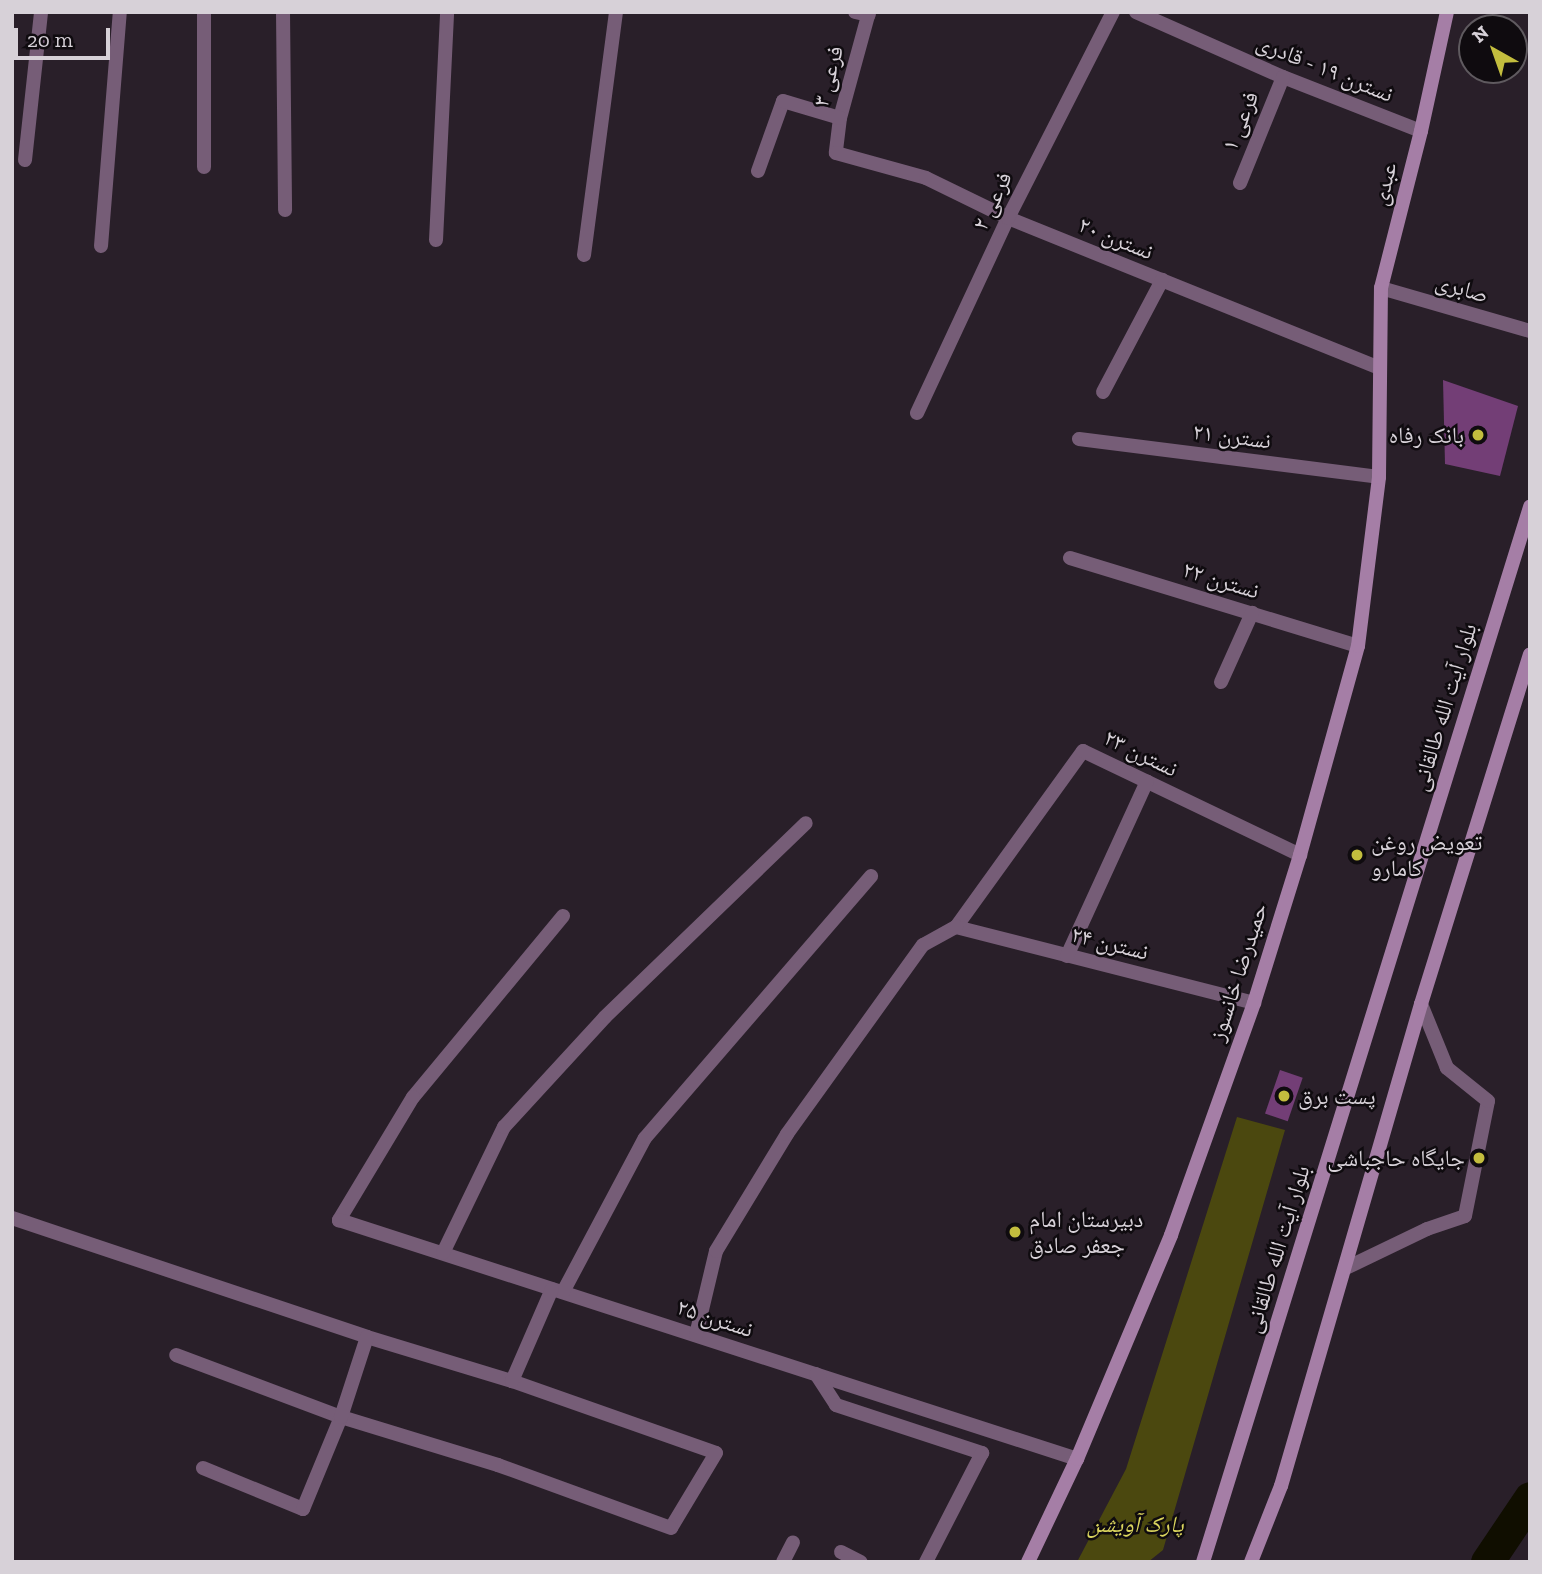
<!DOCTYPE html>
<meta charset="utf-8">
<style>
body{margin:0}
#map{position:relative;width:1542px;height:1574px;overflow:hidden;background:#291f29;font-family:"Zilla Slab","Noto Naskh Arabic",serif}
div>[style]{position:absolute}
.green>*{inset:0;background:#4b480f}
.canal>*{height:33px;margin:-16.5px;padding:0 16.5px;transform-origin:16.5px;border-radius:16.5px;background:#100e00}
.building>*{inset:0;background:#733e76;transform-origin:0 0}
.lane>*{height:14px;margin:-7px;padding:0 7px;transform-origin:7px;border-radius:7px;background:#765d77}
.street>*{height:14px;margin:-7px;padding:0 7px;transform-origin:7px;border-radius:7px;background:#765d77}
.secondary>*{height:14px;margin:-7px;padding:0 7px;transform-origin:7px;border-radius:7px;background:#a57ea6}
.dots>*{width:19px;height:19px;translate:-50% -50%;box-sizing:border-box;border:4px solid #0f0b0f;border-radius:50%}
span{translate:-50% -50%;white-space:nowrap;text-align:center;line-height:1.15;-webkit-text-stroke:5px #0f0b0f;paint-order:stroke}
.street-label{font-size:23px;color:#d7d1d8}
.poi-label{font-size:23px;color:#d7d1d8}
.right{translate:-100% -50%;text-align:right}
.left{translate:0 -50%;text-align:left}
.park-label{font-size:23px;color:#dad45e;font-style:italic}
.frame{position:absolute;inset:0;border:14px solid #d7d1d8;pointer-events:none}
.north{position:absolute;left:1458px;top:14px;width:70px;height:70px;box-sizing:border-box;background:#0f0b0f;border:2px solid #5f5a5f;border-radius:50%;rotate:320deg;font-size:19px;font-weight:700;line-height:28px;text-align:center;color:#d7d1d8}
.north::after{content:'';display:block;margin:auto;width:24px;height:32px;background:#c3bd3e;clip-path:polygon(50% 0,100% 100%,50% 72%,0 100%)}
.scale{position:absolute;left:14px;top:28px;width:96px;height:32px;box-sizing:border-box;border:4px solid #d7d1d8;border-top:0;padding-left:9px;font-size:21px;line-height:24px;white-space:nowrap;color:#d7d1d8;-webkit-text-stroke:5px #0f0b0f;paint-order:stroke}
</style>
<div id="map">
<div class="green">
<i style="clip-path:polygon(1237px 1117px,1285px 1130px,1163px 1550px,1148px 1562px,1077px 1562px,1126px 1469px)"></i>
</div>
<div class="canal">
<i style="left:1487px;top:1562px;width:77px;rotate:-56.1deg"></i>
</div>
<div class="building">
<i style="clip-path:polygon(1443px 380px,1518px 406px,1500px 476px,1445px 464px)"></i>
<i style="left:1280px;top:1070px;width:24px;height:46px;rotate:19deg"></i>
</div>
<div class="lane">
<i style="left:1346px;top:1268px;width:90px;rotate:-25.7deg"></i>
<i style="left:1427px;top:1229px;width:40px;rotate:-18.9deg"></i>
<i style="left:1465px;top:1216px;width:117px;rotate:-78.7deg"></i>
<i style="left:1488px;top:1101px;width:53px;rotate:-141.2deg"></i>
<i style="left:1447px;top:1068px;width:69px;rotate:-112.1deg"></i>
</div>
<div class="street">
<i style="left:204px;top:12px;width:155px;rotate:90deg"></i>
<i style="left:283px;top:12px;width:198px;rotate:89.4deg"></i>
<i style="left:855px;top:12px;width:14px;rotate:12deg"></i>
<i style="left:869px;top:12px;width:110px;rotate:105.3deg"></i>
<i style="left:840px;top:118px;width:35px;rotate:97deg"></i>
<i style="left:836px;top:153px;width:93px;rotate:15.5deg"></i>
<i style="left:926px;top:178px;width:91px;rotate:26deg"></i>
<i style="left:1008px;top:218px;width:400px;rotate:22deg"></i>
<i style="left:1136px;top:12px;width:161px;rotate:23.9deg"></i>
<i style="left:1283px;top:77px;width:148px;rotate:21.4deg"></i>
<i style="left:25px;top:160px;width:149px;rotate:-83.8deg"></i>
<i style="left:758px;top:171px;width:74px;rotate:-70.3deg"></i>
<i style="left:783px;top:101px;width:59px;rotate:16.6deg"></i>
<i style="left:1240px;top:183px;width:114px;rotate:-67.9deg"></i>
<i style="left:436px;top:240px;width:228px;rotate:-87.2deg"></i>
<i style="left:101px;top:246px;width:235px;rotate:-85.4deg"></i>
<i style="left:584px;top:255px;width:245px;rotate:-82.5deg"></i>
<i style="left:1381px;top:288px;width:155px;rotate:16.1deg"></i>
<i style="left:1103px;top:392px;width:127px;rotate:-62.2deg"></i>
<i style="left:917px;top:413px;width:215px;rotate:-65deg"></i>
<i style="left:1008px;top:218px;width:231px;rotate:-63deg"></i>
<i style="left:1079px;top:439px;width:302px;rotate:7.2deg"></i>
<i style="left:1070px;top:558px;width:301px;rotate:17deg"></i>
<i style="left:1221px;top:682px;width:76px;rotate:-65.8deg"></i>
<i style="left:563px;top:916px;width:235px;rotate:129.6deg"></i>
<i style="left:413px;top:1097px;width:144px;rotate:121deg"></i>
<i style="left:339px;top:1220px;width:776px;rotate:17.94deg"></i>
<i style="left:956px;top:927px;width:217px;rotate:-54.2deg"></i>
<i style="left:1083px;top:751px;width:241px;rotate:25.6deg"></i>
<i style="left:956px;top:927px;width:308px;rotate:14.3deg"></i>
<i style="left:1067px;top:956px;width:192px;rotate:-65.4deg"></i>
<i style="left:12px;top:1218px;width:374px;rotate:18.5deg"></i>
<i style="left:367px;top:1337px;width:152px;rotate:16.9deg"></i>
<i style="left:512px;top:1381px;width:216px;rotate:19.4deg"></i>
<i style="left:716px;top:1453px;width:87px;rotate:121deg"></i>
<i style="left:671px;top:1528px;width:184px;rotate:-160deg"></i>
<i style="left:498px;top:1465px;width:164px;rotate:-163deg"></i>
<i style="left:341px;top:1417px;width:176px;rotate:-159.4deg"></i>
<i style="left:443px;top:1253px;width:140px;rotate:-64.2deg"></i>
<i style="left:504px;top:1127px;width:149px;rotate:-47.4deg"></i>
<i style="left:605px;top:1017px;width:279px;rotate:-44deg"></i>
<i style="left:563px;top:1292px;width:174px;rotate:-62deg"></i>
<i style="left:645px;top:1138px;width:346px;rotate:-49.2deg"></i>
<i style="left:696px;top:1335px;width:86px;rotate:-76.6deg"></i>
<i style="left:716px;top:1251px;width:137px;rotate:-58.7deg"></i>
<i style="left:787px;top:1134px;width:233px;rotate:-54.3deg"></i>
<i style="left:923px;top:945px;width:38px;rotate:-29deg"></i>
<i style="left:816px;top:1374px;width:37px;rotate:57deg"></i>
<i style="left:836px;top:1405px;width:154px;rotate:18.2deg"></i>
<i style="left:982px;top:1453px;width:123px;rotate:117.2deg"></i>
<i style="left:512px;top:1381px;width:100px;rotate:-66.5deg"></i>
<i style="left:203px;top:1468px;width:108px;rotate:22.3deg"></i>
<i style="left:303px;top:1509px;width:100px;rotate:-67.6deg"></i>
<i style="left:341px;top:1417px;width:84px;rotate:-72deg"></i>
<i style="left:841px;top:1552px;width:22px;rotate:27deg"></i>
<i style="left:783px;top:1562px;width:22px;rotate:-63deg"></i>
</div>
<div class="secondary">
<i style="left:1028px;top:1562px;width:114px;rotate:-64.6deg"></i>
<i style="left:1077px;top:1459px;width:243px;rotate:-67.2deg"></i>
<i style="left:1171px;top:1235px;width:246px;rotate:-70.3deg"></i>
<i style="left:1254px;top:1003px;width:155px;rotate:-72.7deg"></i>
<i style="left:1300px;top:855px;width:217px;rotate:-74.5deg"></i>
<i style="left:1358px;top:646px;width:170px;rotate:-82.9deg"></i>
<i style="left:1379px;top:477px;width:189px;rotate:-89.4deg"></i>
<i style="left:1381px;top:288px;width:162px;rotate:-75.7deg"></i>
<i style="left:1421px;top:131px;width:122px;rotate:-77.7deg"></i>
<i style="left:1203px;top:1562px;width:1105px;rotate:-72.78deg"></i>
<i style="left:1251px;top:1562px;width:82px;rotate:-68.5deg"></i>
<i style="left:1281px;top:1486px;width:502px;rotate:-73.8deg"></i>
<i style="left:1421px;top:1004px;width:366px;rotate:-72.7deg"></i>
</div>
<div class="dots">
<i style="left:1478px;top:435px;background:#c3bd3e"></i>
<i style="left:1357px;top:855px;background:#c3bd3e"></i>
<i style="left:1284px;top:1096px;background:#c3bd3e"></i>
<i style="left:1479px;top:1158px;background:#c3bd3e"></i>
<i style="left:1015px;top:1232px;background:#c3bd3e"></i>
</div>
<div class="street-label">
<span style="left:1325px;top:68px;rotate:22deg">نسترن ۱۹ - قادری</span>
<span style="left:828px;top:76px;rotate:-75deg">فرعی ۳</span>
<span style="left:1240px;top:121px;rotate:-68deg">فرعی ۱</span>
<span style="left:1384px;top:184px;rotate:-76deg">عبدی</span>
<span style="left:992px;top:201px;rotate:-64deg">فرعی ۲</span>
<span style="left:1116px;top:238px;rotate:22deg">نسترن ۲۰</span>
<span style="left:1462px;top:288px;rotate:16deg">صابری</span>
<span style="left:1232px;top:436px;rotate:7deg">نسترن ۲۱</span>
<span style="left:1221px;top:580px;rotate:17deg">نسترن ۲۲</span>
<span style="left:1444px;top:707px;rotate:-73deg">بلوار آیت الله طالقانی</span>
<span style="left:1141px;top:753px;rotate:26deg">نسترن ۲۳</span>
<span style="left:1110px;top:943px;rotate:14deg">نسترن ۲۴</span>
<span style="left:1238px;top:972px;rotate:-72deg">حمیدرضا خانسوز</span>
<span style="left:1277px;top:1249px;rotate:-73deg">بلوار آیت الله طالقانی</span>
<span style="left:715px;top:1318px;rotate:18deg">نسترن ۲۵</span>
</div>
<div class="poi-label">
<span class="right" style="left:1464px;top:435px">بانک رفاه</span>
<span class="left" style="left:1371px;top:855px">تعویض روغن<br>کامارو</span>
<span class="left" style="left:1298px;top:1096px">پست برق</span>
<span class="right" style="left:1465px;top:1158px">جایگاه حاجباشی</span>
<span class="left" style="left:1029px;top:1232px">دبیرستان امام<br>جعفر صادق</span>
</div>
<div class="park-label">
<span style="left:1135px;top:1524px">پارک آویشن</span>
</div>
<div class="frame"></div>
<div class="north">N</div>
<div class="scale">20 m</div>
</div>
